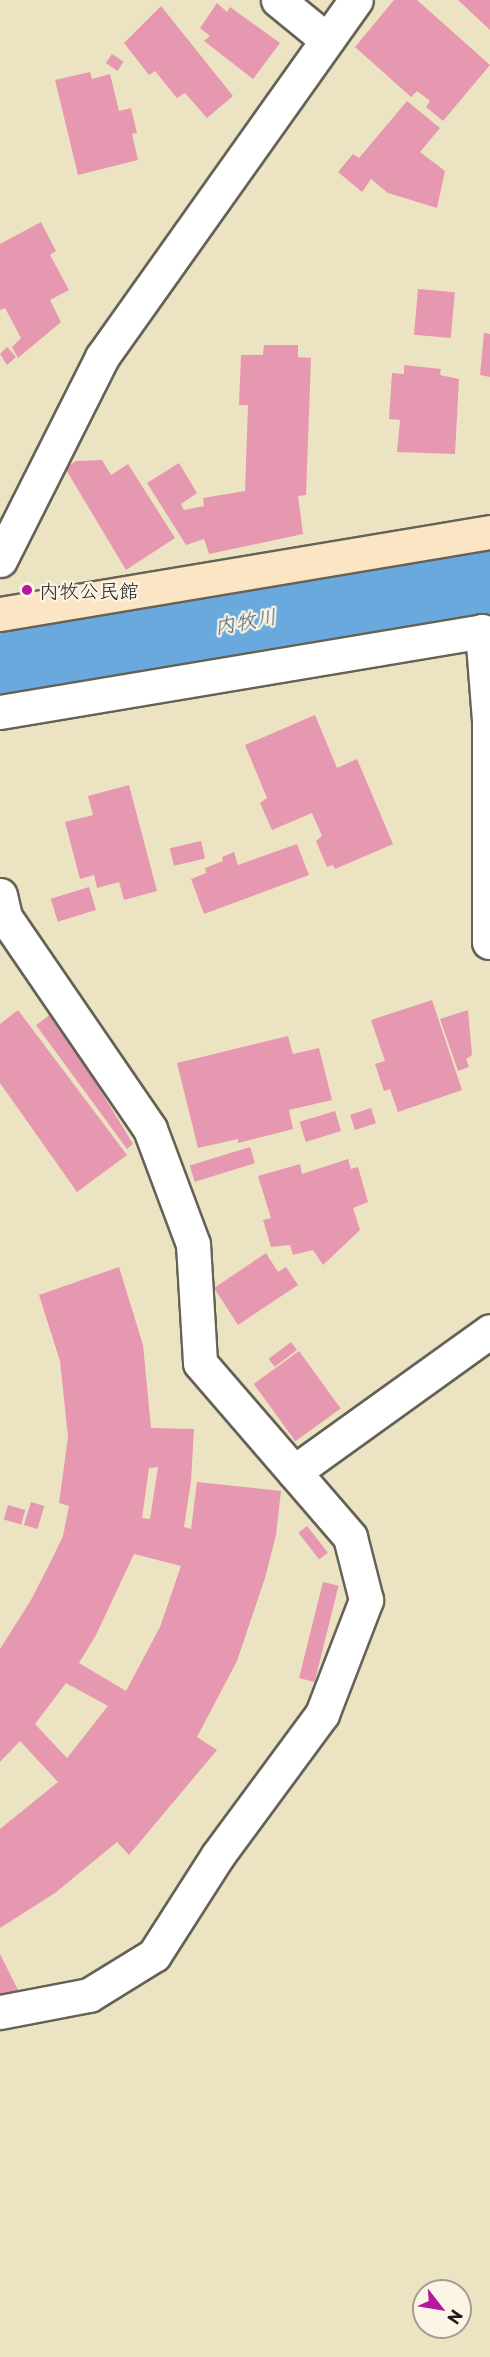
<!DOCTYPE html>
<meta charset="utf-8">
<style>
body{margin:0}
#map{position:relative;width:490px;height:2357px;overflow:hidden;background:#ece3c2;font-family:"Playpen Sans","Klee One",sans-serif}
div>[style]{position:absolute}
.river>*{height:75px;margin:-37.5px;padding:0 37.5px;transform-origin:37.5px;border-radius:37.5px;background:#6aa9dd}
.building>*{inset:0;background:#e798b1;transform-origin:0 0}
.roads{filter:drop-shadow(2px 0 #656256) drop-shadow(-2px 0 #656256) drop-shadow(0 2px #656256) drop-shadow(0 -2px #656256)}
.street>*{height:33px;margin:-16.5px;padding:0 16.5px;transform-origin:16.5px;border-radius:16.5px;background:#fff}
.secondary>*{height:33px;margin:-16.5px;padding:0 16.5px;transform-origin:16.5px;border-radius:16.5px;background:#fce5c4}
.dots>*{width:16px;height:16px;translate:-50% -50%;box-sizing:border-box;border:3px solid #fcf5e5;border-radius:50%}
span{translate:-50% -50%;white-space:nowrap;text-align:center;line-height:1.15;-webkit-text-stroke:4.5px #fcf5e5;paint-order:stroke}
.poi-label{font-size:20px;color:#1c1c1c}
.left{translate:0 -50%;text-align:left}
.water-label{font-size:21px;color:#3f5b73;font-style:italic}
.north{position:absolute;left:412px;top:2279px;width:60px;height:60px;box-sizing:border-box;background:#fcf5e5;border:2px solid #a29e95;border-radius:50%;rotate:121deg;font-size:16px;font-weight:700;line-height:24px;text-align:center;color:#1c1c1c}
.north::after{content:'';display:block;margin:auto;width:21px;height:27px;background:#b5179e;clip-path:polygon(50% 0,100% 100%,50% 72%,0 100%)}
</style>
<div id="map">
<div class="river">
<i style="left:0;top:664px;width:498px;rotate:-10.3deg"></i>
</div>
<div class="building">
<i style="clip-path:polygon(394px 0,417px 0,490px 65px,443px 121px,426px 107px,430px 101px,417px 91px,411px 97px,355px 47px)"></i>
<i style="clip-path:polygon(458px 0,490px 0,490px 30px)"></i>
<i style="clip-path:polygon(217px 3px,227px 12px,230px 7px,280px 43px,253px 79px,204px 41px,210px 36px,200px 28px)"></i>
<i style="clip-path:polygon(161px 6px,233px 96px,207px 118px,185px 93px,177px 98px,155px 71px,149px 75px,124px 43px)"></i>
<i style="left:112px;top:54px;width:14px;height:11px;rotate:34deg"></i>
<i style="clip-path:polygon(90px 72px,92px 79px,110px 74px,119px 111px,131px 108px,137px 133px,132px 134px,138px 160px,78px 175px,55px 80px)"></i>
<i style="clip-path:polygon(407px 101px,440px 128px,420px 152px,445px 171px,437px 208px,388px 193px,371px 179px,362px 192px,338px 172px,353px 154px,359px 158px)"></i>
<i style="clip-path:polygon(41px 222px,56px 251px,50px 255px,69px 290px,50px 300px,61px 322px,18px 358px,12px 347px,21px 338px,5px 308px,0 310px,0 244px)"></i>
<i style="left:418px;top:289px;width:37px;height:46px;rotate:5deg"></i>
<i style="clip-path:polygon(484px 333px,490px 334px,490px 377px,480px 375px)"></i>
<i style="clip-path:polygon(264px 345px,298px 345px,298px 357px,311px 358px,306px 495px,298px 496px,303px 534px,209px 554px,204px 539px,186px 545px,147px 483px,179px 463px,197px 493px,181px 504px,184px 510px,204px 506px,203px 498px,245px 491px,248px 405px,239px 405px,241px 355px,263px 355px)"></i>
<i style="clip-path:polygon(7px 347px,16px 357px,7px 365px,0 354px)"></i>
<i style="clip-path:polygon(404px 365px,441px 369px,440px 375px,459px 379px,455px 454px,397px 452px,400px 420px,389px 419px,392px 373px,404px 374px)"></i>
<i style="clip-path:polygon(102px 460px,111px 475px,128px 464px,175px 538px,126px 570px,65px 468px,76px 461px)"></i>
<i style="clip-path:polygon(315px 715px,337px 768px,357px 759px,393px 844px,335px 869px,333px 865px,327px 867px,316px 841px,322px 836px,312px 813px,272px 830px,260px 803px,267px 798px,245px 745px)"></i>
<i style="clip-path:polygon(129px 785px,157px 891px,124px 900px,119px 882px,97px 888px,94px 875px,80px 879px,65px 822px,93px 815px,88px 796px)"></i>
<i style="left:201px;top:841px;width:18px;height:32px;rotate:77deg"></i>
<i style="clip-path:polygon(297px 844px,309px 875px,204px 914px,191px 879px,206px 873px,205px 868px,223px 861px,222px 857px,234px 852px,238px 865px)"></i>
<i style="left:89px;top:887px;width:24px;height:40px;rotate:73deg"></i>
<i style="clip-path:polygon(432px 1000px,462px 1090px,398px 1112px,390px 1089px,384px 1091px,375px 1064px,385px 1061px,371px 1020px)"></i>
<i style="clip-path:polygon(18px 1010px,127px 1155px,77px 1192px,0 1083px,0 1024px)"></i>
<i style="clip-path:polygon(468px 1010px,472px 1055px,466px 1059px,469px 1067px,458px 1071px,440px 1019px)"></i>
<i style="clip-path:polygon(51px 1014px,73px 1045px,133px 1144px,127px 1149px,36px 1025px)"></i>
<i style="clip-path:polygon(288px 1036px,293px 1054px,319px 1048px,332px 1100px,289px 1110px,293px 1129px,238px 1143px,238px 1139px,198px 1148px,177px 1063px)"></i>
<i style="left:371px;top:1108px;width:16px;height:22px;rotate:72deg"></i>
<i style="left:335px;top:1111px;width:21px;height:37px;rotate:73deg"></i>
<i style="left:250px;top:1147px;width:17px;height:63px;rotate:73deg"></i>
<i style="clip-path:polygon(348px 1159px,351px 1169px,358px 1167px,368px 1202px,353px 1208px,360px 1230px,323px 1265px,313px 1250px,293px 1255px,290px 1245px,271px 1247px,263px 1220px,271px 1218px,258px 1176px,300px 1164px,302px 1174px)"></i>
<i style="clip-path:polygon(266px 1253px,278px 1272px,286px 1267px,298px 1285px,238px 1325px,214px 1288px)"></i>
<i style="clip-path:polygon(evenodd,119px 1267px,143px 1345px,151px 1428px,194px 1429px,191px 1481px,184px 1527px,191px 1529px,197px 1482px,281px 1491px,276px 1535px,265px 1578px,237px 1661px,197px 1737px,217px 1750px,129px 1855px,117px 1842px,55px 1893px,0 1928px,0 1829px,58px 1782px,20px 1741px,0 1762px,0 1649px,31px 1600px,51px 1561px,63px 1536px,69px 1506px,59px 1503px,68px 1437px,60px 1361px,39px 1295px,119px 1267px,158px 1467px,150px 1519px,142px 1518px,149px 1468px,158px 1467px,119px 1267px,134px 1554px,181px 1566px,160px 1627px,126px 1691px,79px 1663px,96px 1635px,134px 1554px,119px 1267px,66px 1683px,108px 1706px,67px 1758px,35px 1724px,66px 1683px)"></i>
<i style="left:291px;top:1342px;width:10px;height:28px;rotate:53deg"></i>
<i style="left:299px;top:1351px;width:71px;height:56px;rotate:54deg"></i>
<i style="left:31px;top:1502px;width:14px;height:24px;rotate:17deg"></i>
<i style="left:8px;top:1505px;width:18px;height:15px;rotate:16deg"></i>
<i style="left:307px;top:1526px;width:34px;height:11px;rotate:52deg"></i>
<i style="left:323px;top:1582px;width:16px;height:99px;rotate:14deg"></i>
<i style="clip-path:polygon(0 1954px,19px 1992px,0 1994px)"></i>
</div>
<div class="roads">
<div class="street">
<i style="left:278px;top:0;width:63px;rotate:39.2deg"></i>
<i style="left:0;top:560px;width:227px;rotate:-63.3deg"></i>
<i style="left:102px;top:357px;width:438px;rotate:-54.6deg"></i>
<i style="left:0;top:712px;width:489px;rotate:-9.5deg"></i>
<i style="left:482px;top:631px;width:88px;rotate:85.5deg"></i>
<i style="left:489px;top:719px;width:223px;rotate:90deg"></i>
<i style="left:0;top:895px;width:23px;rotate:77deg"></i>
<i style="left:5px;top:917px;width:257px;rotate:55.6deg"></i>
<i style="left:150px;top:1129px;width:123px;rotate:69.5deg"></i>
<i style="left:193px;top:1244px;width:119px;rotate:86.6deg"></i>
<i style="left:200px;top:1363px;width:230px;rotate:49.2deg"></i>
<i style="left:350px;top:1537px;width:65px;rotate:75.7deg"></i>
<i style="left:366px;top:1600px;width:122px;rotate:111.1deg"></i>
<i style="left:322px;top:1714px;width:175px;rotate:126.4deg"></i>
<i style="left:218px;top:1855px;width:119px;rotate:122.6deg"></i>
<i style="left:154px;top:1955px;width:76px;rotate:148.4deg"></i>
<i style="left:89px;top:1995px;width:91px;rotate:169.2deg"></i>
<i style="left:294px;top:1472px;width:241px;rotate:-35.7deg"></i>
</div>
<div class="secondary">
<i style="left:0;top:614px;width:497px;rotate:-9.5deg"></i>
</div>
</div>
<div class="dots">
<i style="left:27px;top:590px;background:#b5179e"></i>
</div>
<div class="poi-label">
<span class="left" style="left:39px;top:590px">内牧公民館</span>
</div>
<div class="water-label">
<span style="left:245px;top:620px;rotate:-10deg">内牧川</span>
</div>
<div class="north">N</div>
</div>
